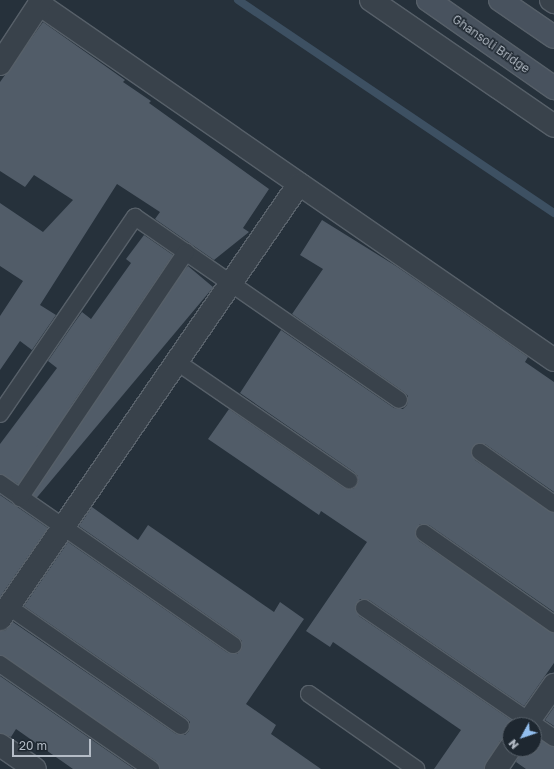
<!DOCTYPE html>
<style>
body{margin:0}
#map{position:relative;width:554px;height:769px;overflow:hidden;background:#26313b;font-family:"Golos Text",sans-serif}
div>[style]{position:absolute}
.stream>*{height:8px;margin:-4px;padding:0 4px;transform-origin:4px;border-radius:4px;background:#3d5062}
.building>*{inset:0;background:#515c68;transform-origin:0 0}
.roads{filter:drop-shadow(1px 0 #576069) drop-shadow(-1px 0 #576069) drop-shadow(0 1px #576069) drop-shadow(0 -1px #576069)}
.service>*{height:16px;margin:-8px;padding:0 8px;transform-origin:8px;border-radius:8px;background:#39424b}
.minor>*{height:22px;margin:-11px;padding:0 11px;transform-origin:11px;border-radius:11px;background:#39424b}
.tertiary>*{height:22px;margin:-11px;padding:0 11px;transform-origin:11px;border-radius:11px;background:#39424b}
.secondary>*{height:22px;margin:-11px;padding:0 11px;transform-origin:11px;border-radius:11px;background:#48525e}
span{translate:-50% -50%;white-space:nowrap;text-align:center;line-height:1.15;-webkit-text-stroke:3px #1e2730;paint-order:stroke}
.street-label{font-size:12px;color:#b5bdc7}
.north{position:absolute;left:502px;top:717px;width:40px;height:40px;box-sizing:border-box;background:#1e2730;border:1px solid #5a636c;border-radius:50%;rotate:230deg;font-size:11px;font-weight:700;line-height:16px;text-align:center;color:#b5bdc7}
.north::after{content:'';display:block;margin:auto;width:14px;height:18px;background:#92beee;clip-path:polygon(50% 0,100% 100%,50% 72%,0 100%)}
.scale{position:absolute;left:12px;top:739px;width:79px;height:18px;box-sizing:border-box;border:2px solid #b5bdc7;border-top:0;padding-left:5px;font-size:12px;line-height:14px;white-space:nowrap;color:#b5bdc7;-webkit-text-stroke:3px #1e2730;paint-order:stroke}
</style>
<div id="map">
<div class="stream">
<i style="left:238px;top:0;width:381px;rotate:34deg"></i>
</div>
<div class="building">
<i style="clip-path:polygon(43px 22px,125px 80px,123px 82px,151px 101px,149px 103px,269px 189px,243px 228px,249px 232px,214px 260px,155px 219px,160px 212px,117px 184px,40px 305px,56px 315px,32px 350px,20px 341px,0 370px,0 316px,23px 281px,0 266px,0 203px,43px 232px,73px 200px,34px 175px,25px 187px,0 171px,0 82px)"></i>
<i style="clip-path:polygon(322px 220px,396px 266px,528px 357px,525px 362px,554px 382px,554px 492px,485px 444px,476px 444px,471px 452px,475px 460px,554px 513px,554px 612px,429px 525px,420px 524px,415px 532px,419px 541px,554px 633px,554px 663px,524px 706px,369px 600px,360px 599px,355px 607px,359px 616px,514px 722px,514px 725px,510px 725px,510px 736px,500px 741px,484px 769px,434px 769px,461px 730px,333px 642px,330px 647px,306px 631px,367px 542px,321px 511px,319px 515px,208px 439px,229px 409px,344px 488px,353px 489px,357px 485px,358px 476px,354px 472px,240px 393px,281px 330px,394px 408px,403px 409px,407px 405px,408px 396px,404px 392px,292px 314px,323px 269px,300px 255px)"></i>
<i style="clip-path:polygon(144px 235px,173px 255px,18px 484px,0 474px,0 444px,57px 368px,48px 361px,72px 326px,82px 312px,91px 319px,131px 263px,126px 259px)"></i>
<i style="left:188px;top:266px;width:33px;height:276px;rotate:40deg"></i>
<i style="clip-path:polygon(0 495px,48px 528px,0 597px)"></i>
<i style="clip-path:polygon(92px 507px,138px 540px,148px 525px,274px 612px,280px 602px,304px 619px,246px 704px,276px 725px,271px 734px,321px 769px,160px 769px,156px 761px,0 655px,0 631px,6px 630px,13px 622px,176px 734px,185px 735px,189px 731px,190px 722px,186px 718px,24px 606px,68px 542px,228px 653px,237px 654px,241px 650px,242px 641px,238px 637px,79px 526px)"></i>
<i style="clip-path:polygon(0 676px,134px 769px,73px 769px,16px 729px,11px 737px,0 733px)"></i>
<i style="clip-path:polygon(554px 707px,554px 726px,545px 720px)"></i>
<i style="clip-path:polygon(534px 736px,554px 747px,554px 769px,526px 769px,516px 762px,522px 749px,534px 749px)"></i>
</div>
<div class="roads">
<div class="service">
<i style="left:177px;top:362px;width:209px;rotate:34.5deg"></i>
<i style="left:0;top:414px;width:239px;rotate:-55.6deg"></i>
<i style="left:135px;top:217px;width:321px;rotate:34.7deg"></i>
<i style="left:480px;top:452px;width:90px;rotate:35.1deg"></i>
<i style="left:0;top:483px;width:284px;rotate:34.8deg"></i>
<i style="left:20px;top:498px;width:297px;rotate:-56deg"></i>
<i style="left:424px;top:533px;width:159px;rotate:35deg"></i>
<i style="left:9px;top:607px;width:209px;rotate:34.7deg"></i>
<i style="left:364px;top:608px;width:230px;rotate:34.4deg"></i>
<i style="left:0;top:664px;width:184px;rotate:34.8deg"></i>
<i style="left:309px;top:694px;width:131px;rotate:35deg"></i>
</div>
<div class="minor">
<i style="left:39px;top:4px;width:626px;rotate:34.65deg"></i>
<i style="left:0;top:619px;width:528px;rotate:-55.5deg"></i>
<i style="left:526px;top:725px;width:49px;rotate:-55deg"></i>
<i style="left:496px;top:769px;width:25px;rotate:-56deg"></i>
</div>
<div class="tertiary">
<i style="left:371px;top:0;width:222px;rotate:34.5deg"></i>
<i style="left:551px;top:0;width:4px;rotate:34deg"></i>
<i style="left:0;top:64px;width:77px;rotate:-56.7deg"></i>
<i style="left:0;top:745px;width:42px;rotate:34.4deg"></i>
</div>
<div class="secondary">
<i style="left:428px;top:0;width:154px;rotate:34.9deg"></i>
<i style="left:500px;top:0;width:65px;rotate:34.4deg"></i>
</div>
</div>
<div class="street-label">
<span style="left:491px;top:44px;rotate:35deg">Ghansoli Bridge</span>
</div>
<div class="north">N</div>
<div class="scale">20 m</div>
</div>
